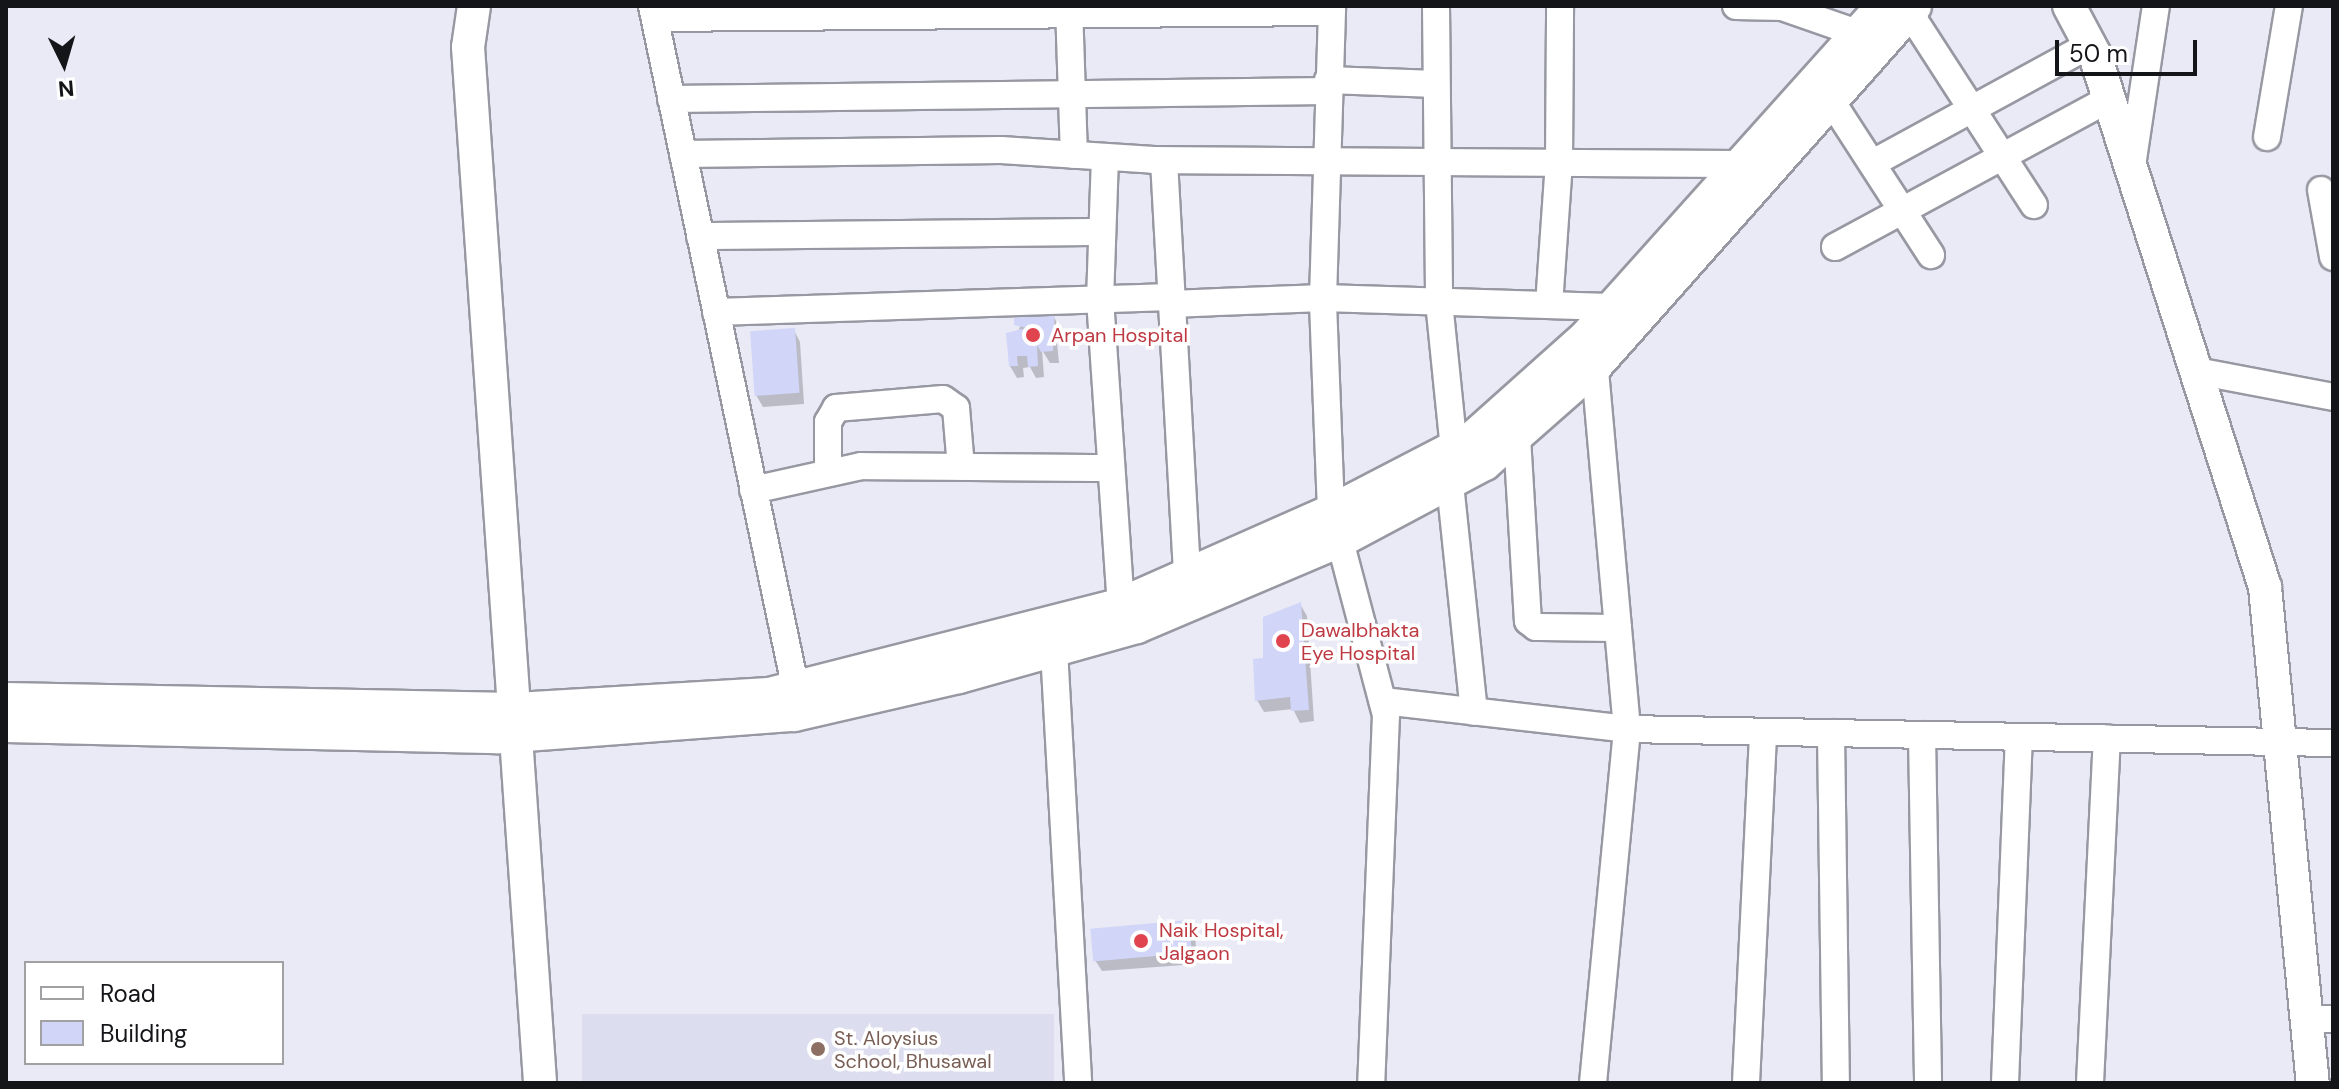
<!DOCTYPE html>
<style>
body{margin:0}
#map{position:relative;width:2339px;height:1089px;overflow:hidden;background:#e9eaf5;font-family:"DM Sans",sans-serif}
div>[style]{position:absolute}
.built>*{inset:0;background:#dcdef0;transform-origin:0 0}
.shadow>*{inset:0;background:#0003}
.building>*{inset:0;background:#d1d5f8;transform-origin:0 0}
.roads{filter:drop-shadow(2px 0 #9798a2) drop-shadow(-2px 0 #9798a2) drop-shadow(0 2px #9798a2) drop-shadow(0 -2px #9798a2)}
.minor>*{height:26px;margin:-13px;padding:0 13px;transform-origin:13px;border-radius:13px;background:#fff}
.major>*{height:32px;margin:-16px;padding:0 16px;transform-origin:16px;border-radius:16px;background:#fff}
.dots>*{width:22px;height:22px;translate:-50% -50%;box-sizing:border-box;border:4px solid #fff;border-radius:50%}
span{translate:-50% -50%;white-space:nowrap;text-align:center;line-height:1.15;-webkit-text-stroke:7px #fff;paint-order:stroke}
.health-label{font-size:20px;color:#be3a42}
.left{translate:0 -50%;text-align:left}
.education-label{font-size:20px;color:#785e54}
.frame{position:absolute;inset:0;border:8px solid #141518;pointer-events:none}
.legend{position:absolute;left:24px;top:961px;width:260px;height:104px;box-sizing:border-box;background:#fff;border:2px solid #a1a1a3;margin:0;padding:10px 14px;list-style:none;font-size:24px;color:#141518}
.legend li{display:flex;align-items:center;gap:16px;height:40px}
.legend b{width:40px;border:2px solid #a1a1a3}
.north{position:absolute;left:24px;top:24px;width:80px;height:80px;-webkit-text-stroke:6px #fff;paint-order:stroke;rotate:175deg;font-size:22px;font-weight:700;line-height:32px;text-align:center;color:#141518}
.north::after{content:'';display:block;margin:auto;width:28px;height:36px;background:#141518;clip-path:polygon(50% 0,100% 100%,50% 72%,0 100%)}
.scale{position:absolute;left:2055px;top:40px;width:142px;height:36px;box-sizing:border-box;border:4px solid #141518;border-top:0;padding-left:10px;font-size:24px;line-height:28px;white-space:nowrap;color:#141518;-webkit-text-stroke:6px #fff;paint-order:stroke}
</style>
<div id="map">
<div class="built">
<i style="left:582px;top:1014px;width:472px;height:69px"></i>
</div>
<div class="shadow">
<i style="clip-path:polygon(1050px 308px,1061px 332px,1056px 332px,1059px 363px,1050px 363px,1042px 350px,1044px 377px,1036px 378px,1030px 367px,1023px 368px,1024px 377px,1017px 378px,1010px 366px,1008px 334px,1019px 330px,1024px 310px)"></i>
<i style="clip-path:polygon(794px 330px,800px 342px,804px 404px,763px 407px,756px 395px)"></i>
<i style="clip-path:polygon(1300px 604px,1307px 616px,1314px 721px,1300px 723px,1293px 709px,1264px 712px,1257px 700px,1265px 659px)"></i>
<i style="clip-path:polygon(1188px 922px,1195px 933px,1197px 964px,1102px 971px,1095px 960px)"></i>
</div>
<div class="building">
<i style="clip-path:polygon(1055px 309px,1053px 351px,1041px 352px,1037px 345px,1038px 366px,1028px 367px,1027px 356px,1017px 356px,1018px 366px,1009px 366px,1006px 333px,1027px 328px,1014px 325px,1014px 318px)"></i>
<i style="left:795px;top:328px;width:65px;height:45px;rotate:86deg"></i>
<i style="clip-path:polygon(1301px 602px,1309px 710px,1291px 711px,1290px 697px,1255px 701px,1253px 659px,1263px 658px,1263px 617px)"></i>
<i style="left:1189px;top:920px;width:33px;height:99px;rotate:85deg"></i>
</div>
<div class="roads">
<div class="minor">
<i style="left:652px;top:6px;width:699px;rotate:78.11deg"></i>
<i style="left:1069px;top:6px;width:149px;rotate:88.1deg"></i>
<i style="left:1436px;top:6px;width:296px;rotate:89.4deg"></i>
<i style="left:1439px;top:302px;width:148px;rotate:84.2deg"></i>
<i style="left:1736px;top:6px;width:46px;rotate:1.2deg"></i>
<i style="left:1782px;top:7px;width:79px;rotate:19.1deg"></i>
<i style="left:1909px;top:12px;width:230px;rotate:57.1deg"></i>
<i style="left:655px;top:18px;width:676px;rotate:-0.51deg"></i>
<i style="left:1328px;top:80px;width:108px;rotate:2.1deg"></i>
<i style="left:671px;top:99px;width:657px;rotate:-0.7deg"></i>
<i style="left:1830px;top:99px;width:186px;rotate:57.1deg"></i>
<i style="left:2267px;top:137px;width:133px;rotate:-80.5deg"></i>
<i style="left:683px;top:154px;width:318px;rotate:-0.7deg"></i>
<i style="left:1001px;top:150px;width:153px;rotate:3.7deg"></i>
<i style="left:1154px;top:160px;width:585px;rotate:0.39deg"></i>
<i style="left:1105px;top:157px;width:142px;rotate:92deg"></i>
<i style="left:1100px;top:299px;width:306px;rotate:86.1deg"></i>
<i style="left:1164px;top:161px;width:417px;rotate:86.8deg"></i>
<i style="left:1873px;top:163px;width:246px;rotate:-28.6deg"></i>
<i style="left:2132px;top:166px;width:162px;rotate:-81.5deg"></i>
<i style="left:2321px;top:190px;width:68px;rotate:79.8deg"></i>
<i style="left:700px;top:236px;width:402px;rotate:-0.6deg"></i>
<i style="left:1835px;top:247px;width:311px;rotate:-28.4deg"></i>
<i style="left:1171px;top:304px;width:152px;rotate:-2.3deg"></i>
<i style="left:1323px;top:298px;width:287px;rotate:1.8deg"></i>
<i style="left:1549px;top:305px;width:143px;rotate:-86deg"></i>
<i style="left:1559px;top:162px;width:156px;rotate:-89.6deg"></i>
<i style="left:716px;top:312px;width:455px;rotate:-1.9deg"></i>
<i style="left:2196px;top:371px;width:139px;rotate:10.7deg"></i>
<i style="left:1517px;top:437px;width:184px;rotate:86.6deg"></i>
<i style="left:1528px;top:621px;width:10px;rotate:37deg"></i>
<i style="left:1536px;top:627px;width:82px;rotate:0.7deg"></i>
<i style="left:828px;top:472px;width:50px;rotate:-90deg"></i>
<i style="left:828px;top:422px;width:16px;rotate:-60deg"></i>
<i style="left:836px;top:408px;width:107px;rotate:-4.8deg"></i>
<i style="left:943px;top:399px;width:16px;rotate:35deg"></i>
<i style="left:956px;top:408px;width:59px;rotate:85.2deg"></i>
<i style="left:1450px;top:484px;width:229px;rotate:84deg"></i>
<i style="left:753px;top:490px;width:111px;rotate:-12.5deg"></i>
<i style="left:861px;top:466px;width:250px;rotate:0.5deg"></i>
<i style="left:1331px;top:511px;width:213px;rotate:-92.2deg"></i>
<i style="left:1323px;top:298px;width:292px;rotate:-88.2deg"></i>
<i style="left:1340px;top:541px;width:180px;rotate:75.2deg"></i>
<i style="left:1386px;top:715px;width:368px;rotate:92.3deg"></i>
<i style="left:1054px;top:650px;width:434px;rotate:86.8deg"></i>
<i style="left:1383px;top:701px;width:246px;rotate:6.5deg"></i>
<i style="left:1627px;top:729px;width:706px;rotate:1.14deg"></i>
<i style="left:1831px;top:733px;width:350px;rotate:89.2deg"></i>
<i style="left:1922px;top:735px;width:348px;rotate:89deg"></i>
<i style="left:2307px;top:1019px;width:26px"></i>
<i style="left:1593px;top:1083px;width:356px;rotate:-84.5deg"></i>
<i style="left:1627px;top:729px;width:363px;rotate:-95.1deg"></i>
<i style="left:1746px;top:1083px;width:351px;rotate:-87.2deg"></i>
<i style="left:2005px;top:1083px;width:346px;rotate:-87.7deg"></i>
<i style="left:2090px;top:1083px;width:345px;rotate:-87.2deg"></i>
</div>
<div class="major">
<i style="left:474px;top:6px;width:41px;rotate:98.3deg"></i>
<i style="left:468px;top:47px;width:1038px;rotate:86.02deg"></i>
<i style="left:2069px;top:6px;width:55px;rotate:62deg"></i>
<i style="left:2095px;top:55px;width:559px;rotate:72.28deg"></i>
<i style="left:2265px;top:587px;width:498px;rotate:84.5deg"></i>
<i style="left:6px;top:699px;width:510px;rotate:1.12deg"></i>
<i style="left:516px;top:709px;width:253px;rotate:-3.4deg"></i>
<i style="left:769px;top:694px;width:363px;rotate:-14.3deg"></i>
<i style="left:1121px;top:604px;width:230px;rotate:-23.9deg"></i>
<i style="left:1331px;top:511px;width:159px;rotate:-27.4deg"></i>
<i style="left:1472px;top:438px;width:153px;rotate:-41.8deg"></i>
<i style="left:1586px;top:336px;width:443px;rotate:-48.1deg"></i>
<i style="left:6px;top:726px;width:493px;rotate:1.3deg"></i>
<i style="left:499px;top:737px;width:296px;rotate:-4.3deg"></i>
<i style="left:794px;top:715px;width:169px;rotate:-13deg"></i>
<i style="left:959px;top:677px;width:185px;rotate:-15.7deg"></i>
<i style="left:1137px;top:627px;width:220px;rotate:-23deg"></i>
<i style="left:1340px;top:541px;width:164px;rotate:-28deg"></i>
<i style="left:1485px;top:464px;width:147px;rotate:-41.4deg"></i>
<i style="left:1595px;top:367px;width:482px;rotate:-48.4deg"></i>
</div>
</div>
<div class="dots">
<i style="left:1033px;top:335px;background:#e0444e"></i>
<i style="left:1283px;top:641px;background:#e0444e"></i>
<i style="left:1141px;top:941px;background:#e0444e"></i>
<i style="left:818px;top:1049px;background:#8d6e63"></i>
</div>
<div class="health-label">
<span class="left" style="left:1051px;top:335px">Arpan Hospital</span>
<span class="left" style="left:1301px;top:642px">Dawalbhakta<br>Eye Hospital</span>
<span class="left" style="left:1159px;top:942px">Naik Hospital,<br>Jalgaon</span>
</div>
<div class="education-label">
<span class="left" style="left:834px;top:1050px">St. Aloysius<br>School, Bhusawal</span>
</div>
<div class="frame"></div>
<ul class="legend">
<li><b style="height:10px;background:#fff"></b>Road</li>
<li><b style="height:22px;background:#d1d5f8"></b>Building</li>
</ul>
<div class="north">N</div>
<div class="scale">50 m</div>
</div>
